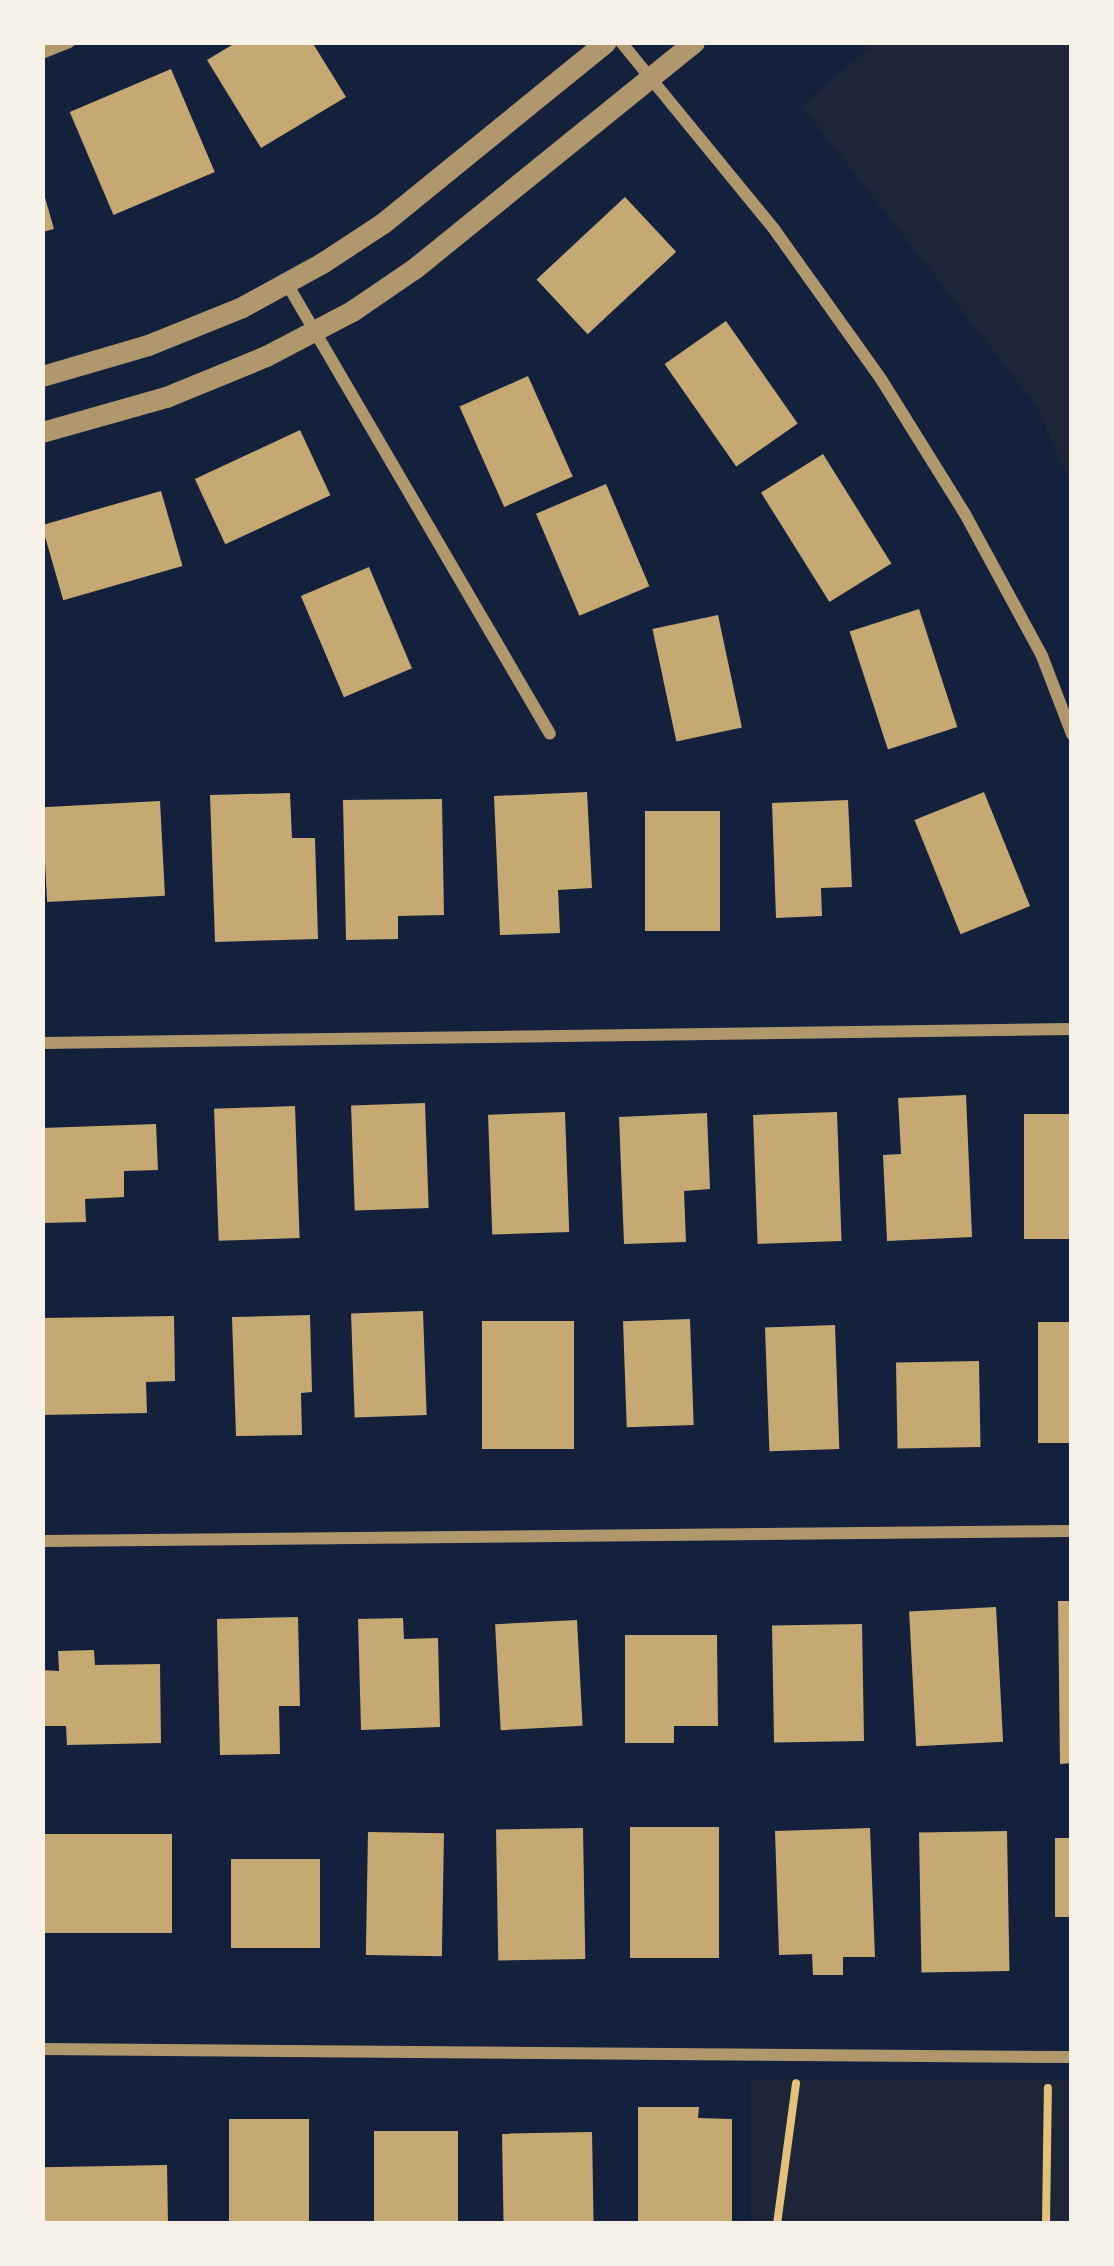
<!DOCTYPE html>
<style>
body{margin:0}
#map{position:relative;width:1114px;height:2266px;overflow:hidden;background:#14213d;font-family:Signika,sans-serif}
div>[style]{position:absolute}
.green>*{inset:0;background:#1d2539;transform-origin:0 0}
.building>*{inset:0;background:#c6a872;transform-origin:0 0}
.path>*{height:8px;margin:-4px;padding:0 4px;transform-origin:4px;border-radius:4px;background:#e5c07b}
.minor>*{height:12px;margin:-6px;padding:0 6px;transform-origin:6px;border-radius:6px;background:#b1986c}
.tertiary>*{height:21px;margin:-10.5px;padding:0 10.5px;transform-origin:10.5px;border-radius:10.5px;background:#b1986c}
span{translate:-50% -50%;white-space:nowrap;text-align:center;line-height:1.15;-webkit-text-stroke:12px #f6f1e7;paint-order:stroke}
.frame{position:absolute;inset:0;border:45px solid #f6f1e7;pointer-events:none}
</style>
<div id="map">
<div class="green">
<i style="clip-path:polygon(876px 42px,1072px 42px,1072px 487px,1036px 405px,802px 106px)"></i>
<i style="left:1072px;top:2080px;width:144px;height:321px;rotate:90deg"></i>
</div>
<div class="building">
<i style="clip-path:polygon(237px 42px,312px 42px,346px 97px,261px 148px,207px 60px)"></i>
<i style="left:171px;top:69px;width:112px;height:110px;rotate:67deg"></i>
<i style="clip-path:polygon(42px 187px,54px 229px,42px 232px)"></i>
<i style="left:625px;top:197px;width:75px;height:121px;rotate:47deg"></i>
<i style="left:726px;top:321px;width:125px;height:75px;rotate:55deg"></i>
<i style="left:528px;top:376px;width:110px;height:75px;rotate:66deg"></i>
<i style="left:300px;top:430px;width:72px;height:116px;rotate:65deg"></i>
<i style="left:823px;top:454px;width:129px;height:73px;rotate:58deg"></i>
<i style="left:606px;top:484px;width:111px;height:76px;rotate:67deg"></i>
<i style="left:161px;top:491px;width:78px;height:124px;rotate:74deg"></i>
<i style="left:369px;top:567px;width:110px;height:74px;rotate:67deg"></i>
<i style="left:919px;top:609px;width:124px;height:73px;rotate:72deg"></i>
<i style="left:718px;top:615px;width:115px;height:67px;rotate:78deg"></i>
<i style="clip-path:polygon(587px 792px,592px 888px,558px 890px,560px 933px,500px 935px,494px 796px)"></i>
<i style="left:984px;top:792px;width:123px;height:75px;rotate:68deg"></i>
<i style="clip-path:polygon(290px 793px,292px 838px,315px 838px,318px 939px,215px 942px,210px 795px)"></i>
<i style="clip-path:polygon(442px 799px,444px 915px,398px 916px,398px 939px,346px 940px,343px 800px)"></i>
<i style="clip-path:polygon(848px 800px,852px 887px,821px 888px,822px 916px,776px 918px,772px 803px)"></i>
<i style="left:160px;top:801px;width:95px;height:118px;rotate:87deg"></i>
<i style="left:645px;top:811px;width:75px;height:120px"></i>
<i style="clip-path:polygon(966px 1095px,972px 1237px,887px 1241px,883px 1155px,901px 1154px,898px 1098px)"></i>
<i style="left:425px;top:1103px;width:105px;height:74px;rotate:88deg"></i>
<i style="left:295px;top:1106px;width:132px;height:81px;rotate:88deg"></i>
<i style="left:565px;top:1112px;width:120px;height:77px;rotate:88deg"></i>
<i style="left:837px;top:1112px;width:129px;height:84px;rotate:88deg"></i>
<i style="clip-path:polygon(707px 1113px,710px 1189px,684px 1191px,686px 1242px,624px 1244px,619px 1117px)"></i>
<i style="left:1072px;top:1114px;width:125px;height:48px;rotate:90deg"></i>
<i style="clip-path:polygon(156px 1124px,158px 1170px,124px 1171px,124px 1197px,85px 1199px,86px 1222px,42px 1223px,42px 1128px)"></i>
<i style="left:423px;top:1311px;width:104px;height:72px;rotate:88deg"></i>
<i style="clip-path:polygon(310px 1315px,312px 1392px,301px 1393px,302px 1435px,236px 1436px,232px 1317px)"></i>
<i style="clip-path:polygon(174px 1316px,175px 1381px,146px 1382px,147px 1413px,42px 1415px,42px 1318px)"></i>
<i style="left:690px;top:1319px;width:106px;height:67px;rotate:88deg"></i>
<i style="left:574px;top:1321px;width:128px;height:92px;rotate:90deg"></i>
<i style="left:1038px;top:1322px;width:34px;height:121px"></i>
<i style="left:835px;top:1325px;width:124px;height:70px;rotate:88deg"></i>
<i style="left:979px;top:1361px;width:86px;height:83px;rotate:89deg"></i>
<i style="clip-path:polygon(1058px 1601px,1072px 1601px,1072px 1763px,1060px 1764px)"></i>
<i style="left:996px;top:1607px;width:135px;height:87px;rotate:87deg"></i>
<i style="clip-path:polygon(298px 1617px,300px 1706px,279px 1706px,280px 1754px,220px 1755px,217px 1619px)"></i>
<i style="clip-path:polygon(403px 1618px,404px 1639px,438px 1638px,440px 1727px,361px 1730px,358px 1619px)"></i>
<i style="left:577px;top:1620px;width:106px;height:82px;rotate:87deg"></i>
<i style="left:862px;top:1624px;width:117px;height:90px;rotate:89deg"></i>
<i style="clip-path:polygon(625px 1635px,717px 1635px,718px 1726px,674px 1726px,674px 1743px,625px 1743px)"></i>
<i style="clip-path:polygon(94px 1650px,95px 1665px,160px 1664px,161px 1743px,67px 1745px,66px 1726px,42px 1726px,42px 1670px,59px 1671px,58px 1651px)"></i>
<i style="left:719px;top:1827px;width:131px;height:89px;rotate:90deg"></i>
<i style="left:583px;top:1828px;width:131px;height:87px;rotate:89deg"></i>
<i style="clip-path:polygon(870px 1828px,875px 1957px,843px 1957px,843px 1975px,813px 1975px,812px 1954px,779px 1955px,775px 1831px)"></i>
<i style="left:1007px;top:1831px;width:140px;height:88px;rotate:89deg"></i>
<i style="left:368px;top:1832px;width:76px;height:123px;rotate:1deg"></i>
<i style="left:42px;top:1834px;width:130px;height:99px"></i>
<i style="left:1055px;top:1838px;width:17px;height:79px"></i>
<i style="left:231px;top:1859px;width:89px;height:89px"></i>
<i style="clip-path:polygon(638px 2107px,699px 2107px,698px 2118px,732px 2119px,732px 2224px,638px 2224px)"></i>
<i style="left:229px;top:2119px;width:80px;height:105px"></i>
<i style="left:374px;top:2131px;width:84px;height:93px"></i>
<i style="left:592px;top:2132px;width:92px;height:90px;rotate:89deg"></i>
<i style="left:167px;top:2165px;width:59px;height:125px;rotate:89deg"></i>
</div>
<div class="path">
<i style="left:777px;top:2224px;width:142px;rotate:-82.3deg"></i>
<i style="left:1046px;top:2224px;width:136px;rotate:-89.2deg"></i>
</div>
<div class="minor">
<i style="left:621px;top:42px;width:242px;rotate:50.7deg"></i>
<i style="left:774px;top:229px;width:184px;rotate:54.5deg"></i>
<i style="left:881px;top:379px;width:159px;rotate:58.1deg"></i>
<i style="left:965px;top:514px;width:162px;rotate:61.5deg"></i>
<i style="left:1042px;top:656px;width:84px;rotate:69deg"></i>
<i style="left:42px;top:53px;width:29px;rotate:-22deg"></i>
<i style="left:286px;top:282px;width:523px;rotate:59.71deg"></i>
<i style="left:42px;top:1043px;width:1030px;rotate:-0.78deg"></i>
<i style="left:42px;top:1541px;width:1030px;rotate:-0.56deg"></i>
<i style="left:42px;top:2049px;width:1030px;rotate:0.45deg"></i>
</div>
<div class="tertiary">
<i style="left:42px;top:376px;width:110px;rotate:-16.3deg"></i>
<i style="left:148px;top:345px;width:101px;rotate:-22deg"></i>
<i style="left:242px;top:307px;width:91px;rotate:-28.8deg"></i>
<i style="left:322px;top:263px;width:73px;rotate:-33.3deg"></i>
<i style="left:383px;top:223px;width:287px;rotate:-39.1deg"></i>
<i style="left:42px;top:432px;width:129px;rotate:-15.8deg"></i>
<i style="left:166px;top:397px;width:108px;rotate:-22.3deg"></i>
<i style="left:266px;top:356px;width:97px;rotate:-27.6deg"></i>
<i style="left:352px;top:311px;width:76px;rotate:-34.3deg"></i>
<i style="left:415px;top:268px;width:359px;rotate:-39deg"></i>
</div>
<div class="frame"></div>
</div>
